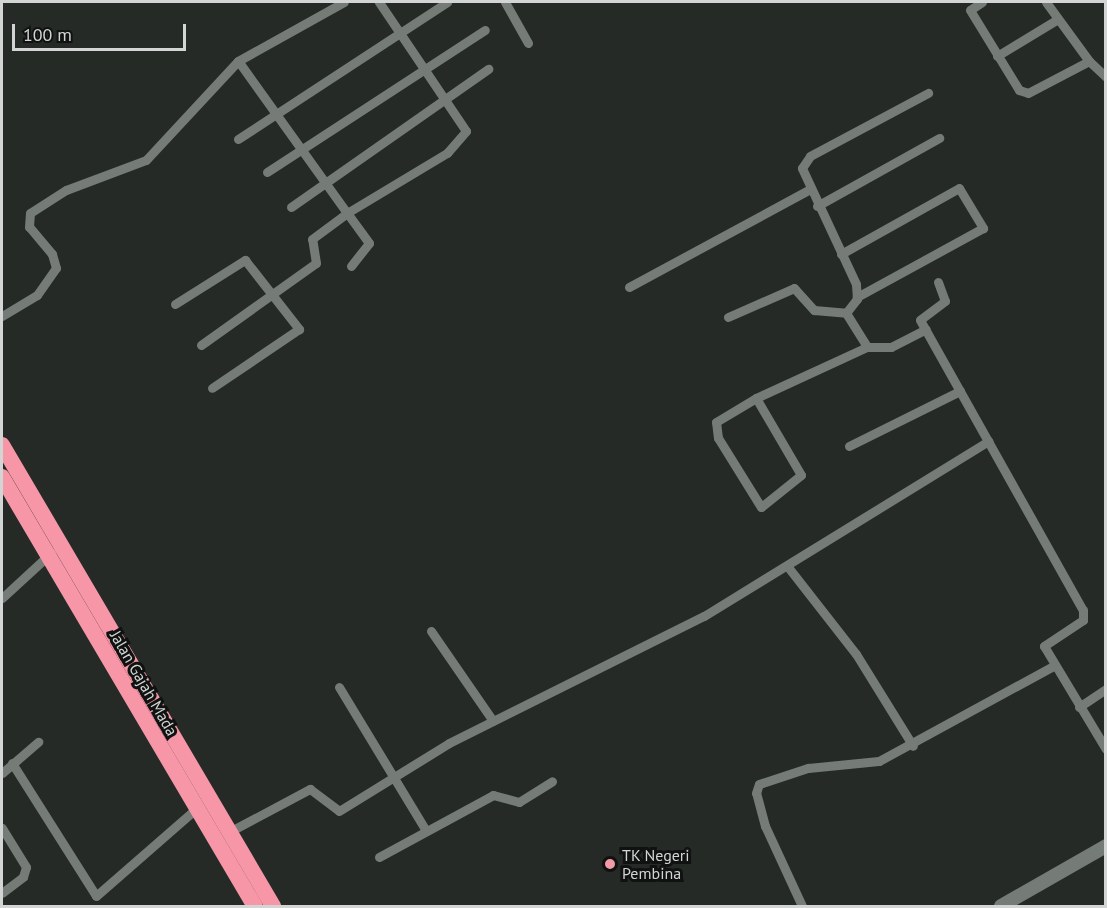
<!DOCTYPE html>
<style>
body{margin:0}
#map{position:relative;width:1107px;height:908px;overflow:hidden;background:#252a27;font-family:"PT Sans",sans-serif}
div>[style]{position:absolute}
.street>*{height:9px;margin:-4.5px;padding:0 4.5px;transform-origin:4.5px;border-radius:4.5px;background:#757b77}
.secondary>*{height:14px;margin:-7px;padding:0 7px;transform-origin:7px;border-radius:7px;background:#757b77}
.highway>*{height:16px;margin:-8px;padding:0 8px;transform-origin:8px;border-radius:8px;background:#f796a7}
.dots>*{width:16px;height:16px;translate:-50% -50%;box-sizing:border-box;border:3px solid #101211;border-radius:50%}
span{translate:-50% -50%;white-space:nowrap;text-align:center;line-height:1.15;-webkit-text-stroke:6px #101211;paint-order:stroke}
.street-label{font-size:16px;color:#d2d5d3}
.poi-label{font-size:16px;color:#d2d5d3}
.left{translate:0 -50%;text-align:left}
.frame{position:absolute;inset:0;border:3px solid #d2d5d3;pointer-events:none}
.scale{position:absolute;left:12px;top:24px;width:174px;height:27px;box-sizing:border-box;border:3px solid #d2d5d3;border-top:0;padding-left:8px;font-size:18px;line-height:21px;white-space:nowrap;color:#d2d5d3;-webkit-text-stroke:4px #101211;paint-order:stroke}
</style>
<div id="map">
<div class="street">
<i style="left:505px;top:2px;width:47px;rotate:60.7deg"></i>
<i style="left:982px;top:2px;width:14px;rotate:146deg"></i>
<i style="left:970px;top:10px;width:94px;rotate:58.5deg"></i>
<i style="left:1019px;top:90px;width:9px;rotate:18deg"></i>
<i style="left:1028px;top:93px;width:69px;rotate:-27.7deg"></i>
<i style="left:1089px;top:61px;width:73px;rotate:-126.1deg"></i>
<i style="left:997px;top:56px;width:71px;rotate:-31.2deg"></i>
<i style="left:1089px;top:61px;width:23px;rotate:43deg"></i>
<i style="left:238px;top:139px;width:250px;rotate:-33.2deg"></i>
<i style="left:267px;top:172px;width:260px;rotate:-33.1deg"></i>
<i style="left:817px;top:206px;width:140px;rotate:-29.1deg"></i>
<i style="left:291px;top:207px;width:241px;rotate:-35deg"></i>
<i style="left:841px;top:254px;width:135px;rotate:-29.2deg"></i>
<i style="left:959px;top:188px;width:47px;rotate:59deg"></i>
<i style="left:983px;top:228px;width:144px;rotate:151.3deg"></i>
<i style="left:351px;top:266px;width:29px;rotate:-52deg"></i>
<i style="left:369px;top:243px;width:37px;rotate:-126deg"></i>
<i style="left:347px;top:213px;width:117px;rotate:-31deg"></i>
<i style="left:447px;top:153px;width:29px;rotate:-49deg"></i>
<i style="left:466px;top:131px;width:156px;rotate:-124deg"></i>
<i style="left:938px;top:282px;width:20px;rotate:70deg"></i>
<i style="left:945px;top:301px;width:31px;rotate:143deg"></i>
<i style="left:920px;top:320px;width:333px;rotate:60.7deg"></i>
<i style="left:1083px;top:610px;width:10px;rotate:90deg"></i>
<i style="left:1083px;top:620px;width:47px;rotate:146.3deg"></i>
<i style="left:1044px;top:646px;width:120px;rotate:59deg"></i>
<i style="left:629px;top:287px;width:206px;rotate:-28.4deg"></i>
<i style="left:175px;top:304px;width:83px;rotate:-32.2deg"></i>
<i style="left:245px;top:260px;width:88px;rotate:52deg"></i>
<i style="left:299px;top:329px;width:105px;rotate:145.9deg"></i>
<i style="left:846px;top:313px;width:18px;rotate:-52deg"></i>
<i style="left:857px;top:299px;width:15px;rotate:-94deg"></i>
<i style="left:856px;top:284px;width:128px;rotate:-115deg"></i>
<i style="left:802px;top:168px;width:14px;rotate:-56deg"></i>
<i style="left:810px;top:156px;width:134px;rotate:-28.1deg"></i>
<i style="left:2px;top:316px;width:41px;rotate:-31deg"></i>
<i style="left:37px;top:295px;width:33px;rotate:-55deg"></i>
<i style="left:56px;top:268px;width:15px;rotate:-106deg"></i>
<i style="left:52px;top:254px;width:35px;rotate:-130deg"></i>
<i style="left:29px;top:227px;width:14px;rotate:-86deg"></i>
<i style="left:30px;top:213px;width:43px;rotate:-32.6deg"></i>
<i style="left:66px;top:190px;width:85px;rotate:-20.6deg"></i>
<i style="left:146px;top:160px;width:135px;rotate:-47.1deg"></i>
<i style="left:238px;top:61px;width:121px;rotate:-29.1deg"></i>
<i style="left:728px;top:317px;width:72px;rotate:-23.7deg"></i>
<i style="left:794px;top:288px;width:30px;rotate:48deg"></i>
<i style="left:814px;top:310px;width:32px;rotate:5deg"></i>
<i style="left:846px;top:313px;width:40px;rotate:58deg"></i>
<i style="left:201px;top:345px;width:141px;rotate:-35.5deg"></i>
<i style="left:316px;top:263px;width:24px;rotate:-99deg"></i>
<i style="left:312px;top:239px;width:44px;rotate:-36.6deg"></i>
<i style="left:347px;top:213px;width:187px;rotate:-125.6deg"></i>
<i style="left:756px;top:398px;width:89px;rotate:59.7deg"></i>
<i style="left:801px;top:475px;width:51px;rotate:141.3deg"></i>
<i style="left:761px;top:507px;width:81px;rotate:-121.9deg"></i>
<i style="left:718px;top:438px;width:16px;rotate:-97deg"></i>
<i style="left:716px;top:422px;width:47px;rotate:-31deg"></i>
<i style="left:756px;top:398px;width:122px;rotate:-24.7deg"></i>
<i style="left:867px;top:347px;width:24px"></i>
<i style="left:891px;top:347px;width:39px;rotate:-27deg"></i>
<i style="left:849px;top:446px;width:124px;rotate:-26.4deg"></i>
<i style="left:788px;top:567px;width:110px;rotate:52deg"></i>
<i style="left:856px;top:654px;width:108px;rotate:58.2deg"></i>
<i style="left:2px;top:598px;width:67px;rotate:-42.6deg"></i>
<i style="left:431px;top:631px;width:109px;rotate:55.4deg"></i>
<i style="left:339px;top:687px;width:166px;rotate:58.8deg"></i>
<i style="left:1079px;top:707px;width:32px;rotate:-34deg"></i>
<i style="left:12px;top:763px;width:157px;rotate:57.7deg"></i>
<i style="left:96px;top:896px;width:134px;rotate:-41.1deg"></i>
<i style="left:2px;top:773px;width:48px;rotate:-40.7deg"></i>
<i style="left:2px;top:828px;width:46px;rotate:58.4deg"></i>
<i style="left:26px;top:867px;width:10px;rotate:107deg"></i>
<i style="left:23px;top:877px;width:26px;rotate:143deg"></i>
<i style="left:229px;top:832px;width:92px;rotate:-28deg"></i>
<i style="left:310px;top:789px;width:36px;rotate:37deg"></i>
<i style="left:339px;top:811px;width:129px;rotate:-31.7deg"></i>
<i style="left:449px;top:743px;width:285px;rotate:-26.5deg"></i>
<i style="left:704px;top:616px;width:334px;rotate:-31.6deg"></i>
<i style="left:379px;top:857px;width:130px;rotate:-28.5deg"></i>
<i style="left:493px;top:795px;width:27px;rotate:15deg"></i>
<i style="left:519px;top:802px;width:39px;rotate:-32deg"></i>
<i style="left:802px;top:906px;width:88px;rotate:-114.8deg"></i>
<i style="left:765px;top:826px;width:34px;rotate:-105deg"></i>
<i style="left:756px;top:793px;width:9px;rotate:-72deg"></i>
<i style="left:759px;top:784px;width:52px;rotate:-18.1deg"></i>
<i style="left:808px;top:768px;width:71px;rotate:-5.6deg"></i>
<i style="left:879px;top:761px;width:198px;rotate:-28.6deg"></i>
</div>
<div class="secondary">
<i style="left:1001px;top:906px;width:121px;rotate:-29.7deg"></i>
</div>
<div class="highway">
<i style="left:2px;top:445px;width:535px;rotate:59.55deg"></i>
<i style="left:2px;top:477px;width:498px;rotate:59.5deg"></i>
</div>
<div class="dots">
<i style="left:610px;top:864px;background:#f39aa9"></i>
</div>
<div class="street-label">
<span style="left:144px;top:683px;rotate:60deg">Jalan Gajah Mada</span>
</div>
<div class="poi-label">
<span class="left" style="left:622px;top:864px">TK Negeri<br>Pembina</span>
</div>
<div class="frame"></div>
<div class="scale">100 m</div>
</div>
